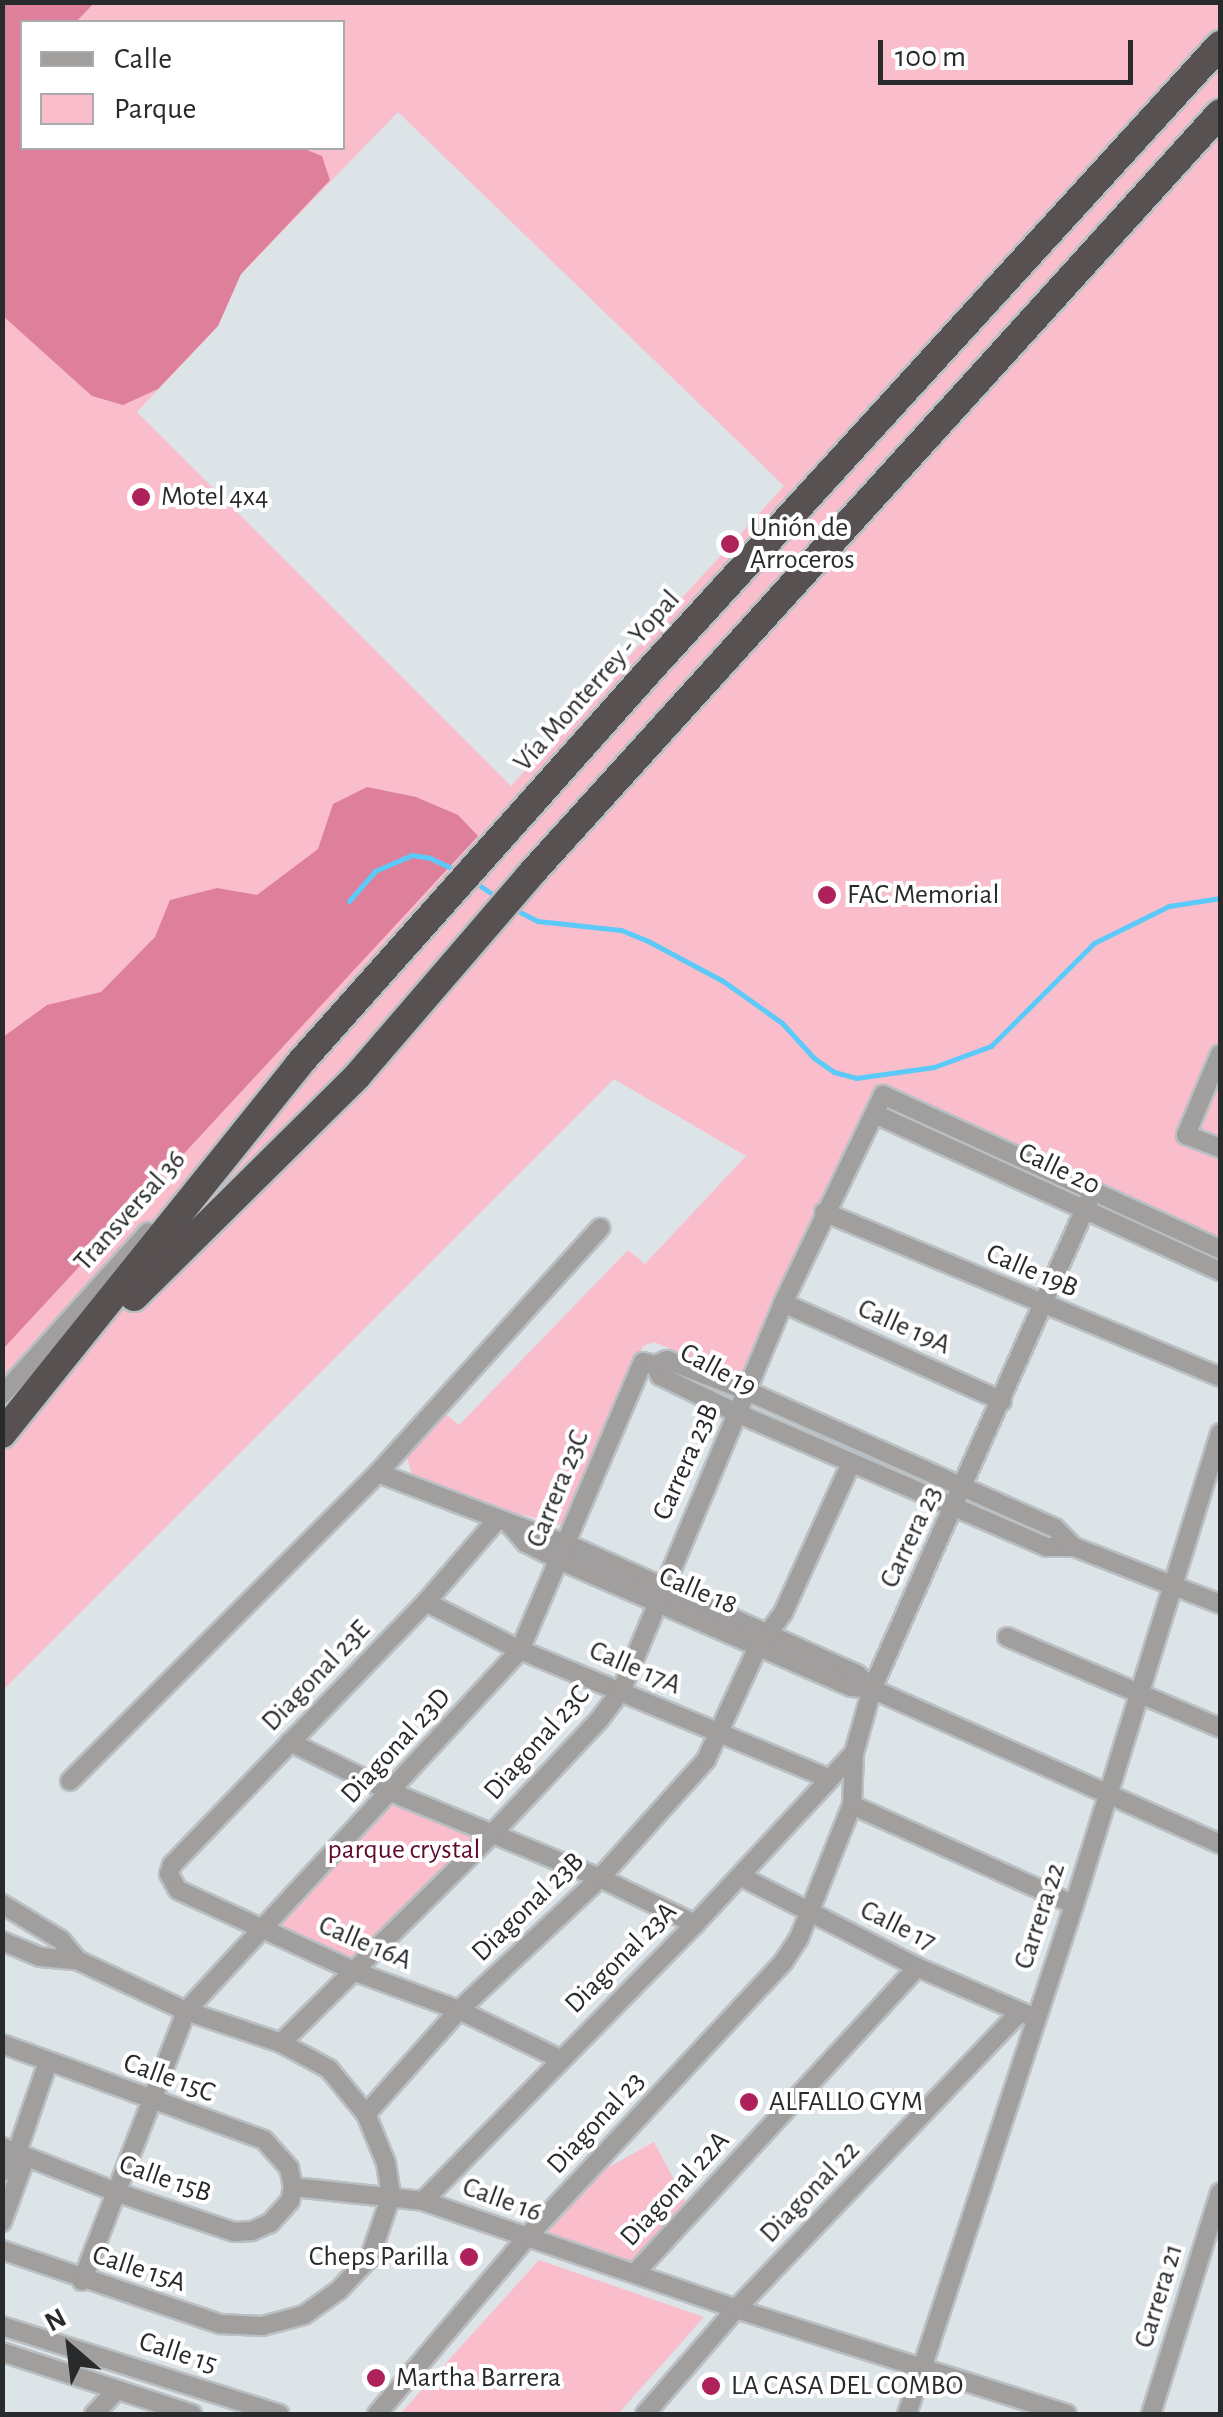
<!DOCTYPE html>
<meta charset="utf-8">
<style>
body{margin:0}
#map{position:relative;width:1223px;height:2417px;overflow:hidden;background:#dde4e7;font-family:"Alegreya Sans",sans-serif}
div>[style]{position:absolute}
.green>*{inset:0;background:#fabdcc}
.forest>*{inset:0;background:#de809b}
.stream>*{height:5px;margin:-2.5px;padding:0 2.5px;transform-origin:2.5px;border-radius:2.5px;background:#5bcaf8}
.roads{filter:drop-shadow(2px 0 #b9bfc2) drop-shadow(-2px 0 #b9bfc2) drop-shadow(0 2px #b9bfc2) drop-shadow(0 -2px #b9bfc2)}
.minor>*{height:18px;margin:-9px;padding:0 9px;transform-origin:9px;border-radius:9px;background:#a19e9e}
.highway>*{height:28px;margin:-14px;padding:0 14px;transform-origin:14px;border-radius:14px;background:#575152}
.dots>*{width:28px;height:28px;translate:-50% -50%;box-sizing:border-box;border:5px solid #fff;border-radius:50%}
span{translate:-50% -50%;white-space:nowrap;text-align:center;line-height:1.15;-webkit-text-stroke:8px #fff;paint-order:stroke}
.poi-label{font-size:28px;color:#282a2c}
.left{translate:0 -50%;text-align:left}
.right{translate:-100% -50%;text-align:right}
.street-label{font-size:28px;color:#282a2c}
.park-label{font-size:28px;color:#610b2f}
.frame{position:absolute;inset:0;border:5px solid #282a2c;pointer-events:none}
.legend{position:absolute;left:20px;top:20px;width:325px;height:130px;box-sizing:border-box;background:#fff;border:2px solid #a9aaab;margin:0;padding:12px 18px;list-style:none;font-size:30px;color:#282a2c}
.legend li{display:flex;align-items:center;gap:20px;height:50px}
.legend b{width:50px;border:2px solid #a9aaab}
.north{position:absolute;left:20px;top:2297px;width:100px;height:100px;-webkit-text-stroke:8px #fff;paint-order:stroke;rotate:332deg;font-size:28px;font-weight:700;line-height:40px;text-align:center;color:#282a2c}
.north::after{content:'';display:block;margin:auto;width:35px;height:45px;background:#282a2c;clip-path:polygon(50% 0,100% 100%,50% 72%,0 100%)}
.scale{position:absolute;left:878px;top:40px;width:255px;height:45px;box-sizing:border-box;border:5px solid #282a2c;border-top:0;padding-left:12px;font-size:30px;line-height:35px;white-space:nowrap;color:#282a2c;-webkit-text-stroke:8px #fff;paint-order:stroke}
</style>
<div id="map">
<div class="green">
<i style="clip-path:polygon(evenodd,2px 3px,1220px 3px,1220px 1259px,874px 1104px,818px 1209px,743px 1379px,654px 1342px,643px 1346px,564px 1526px,501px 1509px,412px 1474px,406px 1455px,442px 1411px,459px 1425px,628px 1250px,645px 1264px,746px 1156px,614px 1079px,3px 1690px,2px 3px,22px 22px,342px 22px,342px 148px,22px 148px,22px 22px,2px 3px,398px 112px,784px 486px,511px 786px,137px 412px,218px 326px,241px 274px,398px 112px)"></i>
<i style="clip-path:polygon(394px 1798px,481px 1835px,351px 1965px,271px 1926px)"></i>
<i style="clip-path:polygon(654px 2142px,688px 2206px,634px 2266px,535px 2235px,589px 2178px)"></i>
<i style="clip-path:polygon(539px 2260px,704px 2317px,618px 2414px,400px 2414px)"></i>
</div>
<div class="forest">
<i style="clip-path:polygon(2px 3px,94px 3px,76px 22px,22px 22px,22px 148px,302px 148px,322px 156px,330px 180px,241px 274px,218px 326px,158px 389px,123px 405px,92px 396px,3px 316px)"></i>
<i style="clip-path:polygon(367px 787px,416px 797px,458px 815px,478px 836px,3px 1349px,3px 1037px,47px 1005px,101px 992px,155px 937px,170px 900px,217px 888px,257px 895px,318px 849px,333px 804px)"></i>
</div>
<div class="stream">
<i style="left:473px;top:881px;width:29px;rotate:34deg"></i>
<i style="left:349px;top:901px;width:40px;rotate:-49deg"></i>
<i style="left:375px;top:871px;width:40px;rotate:-23.4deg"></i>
<i style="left:412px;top:855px;width:18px;rotate:9deg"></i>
<i style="left:430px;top:858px;width:33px;rotate:25deg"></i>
<i style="left:514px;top:909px;width:27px;rotate:27deg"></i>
<i style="left:538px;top:921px;width:83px;rotate:6.2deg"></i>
<i style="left:621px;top:930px;width:29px;rotate:22deg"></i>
<i style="left:648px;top:941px;width:85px;rotate:28.1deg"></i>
<i style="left:723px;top:981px;width:72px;rotate:35.4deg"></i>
<i style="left:782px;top:1023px;width:47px;rotate:47.6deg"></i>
<i style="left:814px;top:1058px;width:24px;rotate:35deg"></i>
<i style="left:834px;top:1072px;width:23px;rotate:15deg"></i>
<i style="left:856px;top:1078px;width:79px;rotate:-8deg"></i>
<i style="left:934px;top:1067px;width:61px;rotate:-20.2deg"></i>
<i style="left:991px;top:1046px;width:146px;rotate:-45deg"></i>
<i style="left:1094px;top:943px;width:84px;rotate:-26.3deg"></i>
<i style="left:1169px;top:906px;width:52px;rotate:-8.9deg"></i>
</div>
<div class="roads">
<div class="minor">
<i style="left:1220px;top:1054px;width:88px;rotate:112.8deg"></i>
<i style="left:1186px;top:1135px;width:36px;rotate:21deg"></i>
<i style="left:875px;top:1114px;width:379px;rotate:24.5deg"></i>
<i style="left:824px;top:1212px;width:429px;rotate:22.6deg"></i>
<i style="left:783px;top:1303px;width:240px;rotate:24.1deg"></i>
<i style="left:655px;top:1365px;width:12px;rotate:66deg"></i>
<i style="left:660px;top:1376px;width:85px;rotate:25.7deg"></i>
<i style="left:737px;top:1413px;width:337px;rotate:23.4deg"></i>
<i style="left:1046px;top:1547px;width:28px"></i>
<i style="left:1074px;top:1547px;width:157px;rotate:21.3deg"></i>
<i style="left:2px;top:1395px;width:219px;rotate:-48.1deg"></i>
<i style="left:378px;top:1473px;width:219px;rotate:20.8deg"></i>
<i style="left:583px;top:1551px;width:300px;rotate:24.2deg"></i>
<i style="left:857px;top:1674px;width:21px;rotate:45deg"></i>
<i style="left:496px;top:1521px;width:107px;rotate:130.8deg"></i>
<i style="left:426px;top:1602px;width:366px;rotate:134deg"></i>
<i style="left:172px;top:1865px;width:9px;rotate:108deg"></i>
<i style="left:169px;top:1874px;width:18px;rotate:61deg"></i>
<i style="left:178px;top:1890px;width:196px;rotate:24.7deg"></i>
<i style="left:356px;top:1972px;width:110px;rotate:20.3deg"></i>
<i style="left:459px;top:2010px;width:110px;rotate:25.9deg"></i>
<i style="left:511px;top:1526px;width:23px;rotate:49deg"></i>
<i style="left:526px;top:1543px;width:37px;rotate:27deg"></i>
<i style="left:559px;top:1560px;width:318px;rotate:23.5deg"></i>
<i style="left:851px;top:1687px;width:21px;rotate:5deg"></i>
<i style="left:872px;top:1689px;width:381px;rotate:24deg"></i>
<i style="left:426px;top:1602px;width:106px;rotate:27.1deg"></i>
<i style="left:520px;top:1650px;width:333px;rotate:22.6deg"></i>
<i style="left:1007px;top:1637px;width:232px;rotate:23.1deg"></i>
<i style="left:290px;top:1742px;width:113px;rotate:26.3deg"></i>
<i style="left:391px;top:1792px;width:226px;rotate:22.4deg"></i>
<i style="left:600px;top:1878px;width:106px;rotate:25.8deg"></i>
<i style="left:70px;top:1781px;width:436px;rotate:-45deg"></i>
<i style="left:378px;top:1473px;width:331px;rotate:-47.8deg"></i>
<i style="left:852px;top:1805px;width:243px;rotate:24.2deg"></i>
<i style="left:740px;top:1876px;width:199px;rotate:27.2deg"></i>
<i style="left:917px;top:1967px;width:121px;rotate:23.4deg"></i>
<i style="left:2px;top:1904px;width:69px;rotate:31.4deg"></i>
<i style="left:61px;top:1940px;width:26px;rotate:51deg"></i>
<i style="left:2px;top:1941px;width:41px;rotate:22.8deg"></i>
<i style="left:40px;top:1957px;width:37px;rotate:5deg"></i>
<i style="left:77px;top:1960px;width:120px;rotate:25.1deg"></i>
<i style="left:186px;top:2011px;width:100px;rotate:18.6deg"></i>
<i style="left:281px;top:2043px;width:55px;rotate:28.4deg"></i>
<i style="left:329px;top:2069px;width:58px;rotate:50.6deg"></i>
<i style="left:366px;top:2114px;width:53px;rotate:67.8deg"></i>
<i style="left:386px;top:2163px;width:33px;rotate:81deg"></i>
<i style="left:391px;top:2196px;width:65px;rotate:109deg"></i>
<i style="left:370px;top:2257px;width:45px;rotate:133.2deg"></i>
<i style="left:339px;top:2290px;width:43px;rotate:144.5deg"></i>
<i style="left:304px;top:2315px;width:43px;rotate:165.3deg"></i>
<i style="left:262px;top:2326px;width:42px;rotate:-177.3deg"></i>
<i style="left:220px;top:2324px;width:230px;rotate:-161.3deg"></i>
<i style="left:281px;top:2043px;width:297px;rotate:-44.7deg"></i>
<i style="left:492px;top:1834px;width:156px;rotate:-46.8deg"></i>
<i style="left:599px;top:1720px;width:36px;rotate:-53deg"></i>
<i style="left:621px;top:1691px;width:420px;rotate:-67.3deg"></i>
<i style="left:783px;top:1303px;width:231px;rotate:-64.3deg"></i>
<i style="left:883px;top:1095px;width:371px;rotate:24.6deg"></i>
<i style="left:2px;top:2044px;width:279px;rotate:20.1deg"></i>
<i style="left:264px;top:2140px;width:38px;rotate:48deg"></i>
<i style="left:289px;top:2168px;width:19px;rotate:78deg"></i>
<i style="left:293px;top:2187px;width:14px;rotate:102deg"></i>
<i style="left:290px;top:2201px;width:30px;rotate:132deg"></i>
<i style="left:270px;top:2223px;width:20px;rotate:156deg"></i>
<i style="left:252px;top:2231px;width:18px;rotate:177deg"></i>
<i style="left:234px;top:2232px;width:125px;rotate:-161.3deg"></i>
<i style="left:116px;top:2192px;width:123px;rotate:-158.5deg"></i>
<i style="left:366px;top:2114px;width:140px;rotate:-48.2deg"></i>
<i style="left:459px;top:2010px;width:193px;rotate:-43.1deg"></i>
<i style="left:600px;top:1878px;width:159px;rotate:-48.1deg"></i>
<i style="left:706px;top:1760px;width:124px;rotate:-65.3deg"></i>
<i style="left:758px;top:1647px;width:42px;rotate:-53.7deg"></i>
<i style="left:783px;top:1613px;width:165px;rotate:-65.6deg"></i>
<i style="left:2px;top:2172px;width:25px;rotate:-53deg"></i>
<i style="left:17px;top:2152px;width:95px;rotate:-71deg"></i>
<i style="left:293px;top:2187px;width:131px;rotate:6.1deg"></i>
<i style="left:423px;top:2201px;width:331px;rotate:19deg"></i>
<i style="left:736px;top:2309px;width:347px;rotate:17.6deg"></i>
<i style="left:423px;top:2201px;width:388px;rotate:-45.5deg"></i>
<i style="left:695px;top:1924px;width:233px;rotate:-47.1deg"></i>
<i style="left:2px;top:2222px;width:59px;rotate:-70deg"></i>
<i style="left:22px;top:2167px;width:16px;rotate:-108deg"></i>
<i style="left:636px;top:2272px;width:415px;rotate:-47.3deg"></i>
<i style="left:82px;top:2281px;width:289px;rotate:-68.9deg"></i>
<i style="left:186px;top:2011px;width:492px;rotate:-47.2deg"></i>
<i style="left:520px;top:1650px;width:313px;rotate:-66.9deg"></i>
<i style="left:643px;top:1362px;width:12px;rotate:14deg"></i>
<i style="left:655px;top:1365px;width:13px;rotate:-23deg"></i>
<i style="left:667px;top:1360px;width:86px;rotate:21.2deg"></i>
<i style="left:747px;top:1391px;width:337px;rotate:24deg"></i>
<i style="left:1055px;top:1528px;width:27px;rotate:45deg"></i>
<i style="left:2px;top:2326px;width:291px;rotate:17.6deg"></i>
<i style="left:2px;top:2352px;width:200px;rotate:18.1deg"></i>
<i style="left:94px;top:2414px;width:33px;rotate:-46deg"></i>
<i style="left:377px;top:2414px;width:231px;rotate:-49.7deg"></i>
<i style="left:526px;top:2238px;width:379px;rotate:-47deg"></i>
<i style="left:784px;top:1961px;width:27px;rotate:-57deg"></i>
<i style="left:799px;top:1938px;width:143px;rotate:-68.3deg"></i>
<i style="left:852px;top:1805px;width:52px;rotate:-87.8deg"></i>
<i style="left:854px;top:1753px;width:66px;rotate:-74.3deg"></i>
<i style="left:872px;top:1689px;width:543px;rotate:-66.08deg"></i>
<i style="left:645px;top:2414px;width:139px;rotate:-49.1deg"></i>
<i style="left:736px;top:2309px;width:411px;rotate:-46.3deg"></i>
<i style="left:907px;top:2414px;width:536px;rotate:-71.84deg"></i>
<i style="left:1074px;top:1905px;width:494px;rotate:-72.8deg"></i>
<i style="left:1151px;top:2414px;width:232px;rotate:-72.7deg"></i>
</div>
<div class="highway">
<i style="left:134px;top:1297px;width:315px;rotate:-44.7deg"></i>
<i style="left:358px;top:1075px;width:262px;rotate:-49.3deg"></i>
<i style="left:529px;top:876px;width:1029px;rotate:-47.83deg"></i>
<i style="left:2px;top:1434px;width:474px;rotate:-51.2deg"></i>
<i style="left:299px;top:1064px;width:526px;rotate:-48.31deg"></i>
<i style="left:649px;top:671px;width:847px;rotate:-47.63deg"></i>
</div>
</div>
<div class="dots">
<i style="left:141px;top:497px;background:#ae215b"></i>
<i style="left:730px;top:544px;background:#ae215b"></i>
<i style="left:827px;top:895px;background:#ae215b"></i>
<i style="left:749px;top:2102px;background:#ae215b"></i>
<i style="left:469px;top:2257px;background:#ae215b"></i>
<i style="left:376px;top:2378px;background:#ae215b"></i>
<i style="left:711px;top:2386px;background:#ae215b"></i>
</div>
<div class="poi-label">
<span class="left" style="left:161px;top:497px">Motel 4x4</span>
<span class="left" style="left:750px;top:544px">Unión de<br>Arroceros</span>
<span class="left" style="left:847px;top:895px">FAC Memorial</span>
<span class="left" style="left:769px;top:2102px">ALFALLO GYM</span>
<span class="right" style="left:449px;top:2257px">Cheps Parilla</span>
<span class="left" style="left:396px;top:2378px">Martha Barrera</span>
<span class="left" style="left:731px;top:2386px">LA CASA DEL COMBO</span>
</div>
<div class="street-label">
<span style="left:597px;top:681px;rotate:-48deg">Vía Monterrey - Yopal</span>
<span style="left:1059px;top:1169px;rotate:25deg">Calle 20</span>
<span style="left:130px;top:1211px;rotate:-48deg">Transversal 36</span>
<span style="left:1032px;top:1271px;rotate:23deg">Calle 19B</span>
<span style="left:904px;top:1327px;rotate:24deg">Calle 19A</span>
<span style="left:718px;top:1370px;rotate:28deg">Calle 19</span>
<span style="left:686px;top:1462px;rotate:-66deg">Carrera 23B</span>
<span style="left:558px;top:1489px;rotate:-68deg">Carrera 23C</span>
<span style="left:911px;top:1537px;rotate:-65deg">Carrera 23</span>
<span style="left:698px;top:1591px;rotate:23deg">Calle 18</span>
<span style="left:635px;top:1668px;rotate:23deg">Calle 17A</span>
<span style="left:316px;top:1676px;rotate:-46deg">Diagonal 23E</span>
<span style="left:537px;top:1743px;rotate:-48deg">Diagonal 23C</span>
<span style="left:396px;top:1746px;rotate:-47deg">Diagonal 23D</span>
<span style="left:528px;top:1907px;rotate:-44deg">Diagonal 23B</span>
<span style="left:1040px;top:1916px;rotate:-72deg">Carrera 22</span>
<span style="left:898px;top:1926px;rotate:26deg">Calle 17</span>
<span style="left:365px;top:1943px;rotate:23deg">Calle 16A</span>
<span style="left:621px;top:1958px;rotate:-45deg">Diagonal 23A</span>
<span style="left:169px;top:2078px;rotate:20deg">Calle 15C</span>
<span style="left:596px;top:2123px;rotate:-47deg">Diagonal 23</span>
<span style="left:165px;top:2179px;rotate:19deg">Calle 15B</span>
<span style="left:675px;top:2189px;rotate:-47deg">Diagonal 22A</span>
<span style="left:810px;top:2192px;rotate:-46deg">Diagonal 22</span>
<span style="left:502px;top:2200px;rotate:20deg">Calle 16</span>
<span style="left:139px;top:2269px;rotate:18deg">Calle 15A</span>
<span style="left:1159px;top:2296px;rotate:-73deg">Carrera 21</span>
<span style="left:178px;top:2353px;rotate:18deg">Calle 15</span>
</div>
<div class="park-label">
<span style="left:404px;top:1850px">parque crystal</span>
</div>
<div class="frame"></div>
<ul class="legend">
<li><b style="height:12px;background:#a19e9e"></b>Calle</li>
<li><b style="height:28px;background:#fabdcc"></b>Parque</li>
</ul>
<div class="north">N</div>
<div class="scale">100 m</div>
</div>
